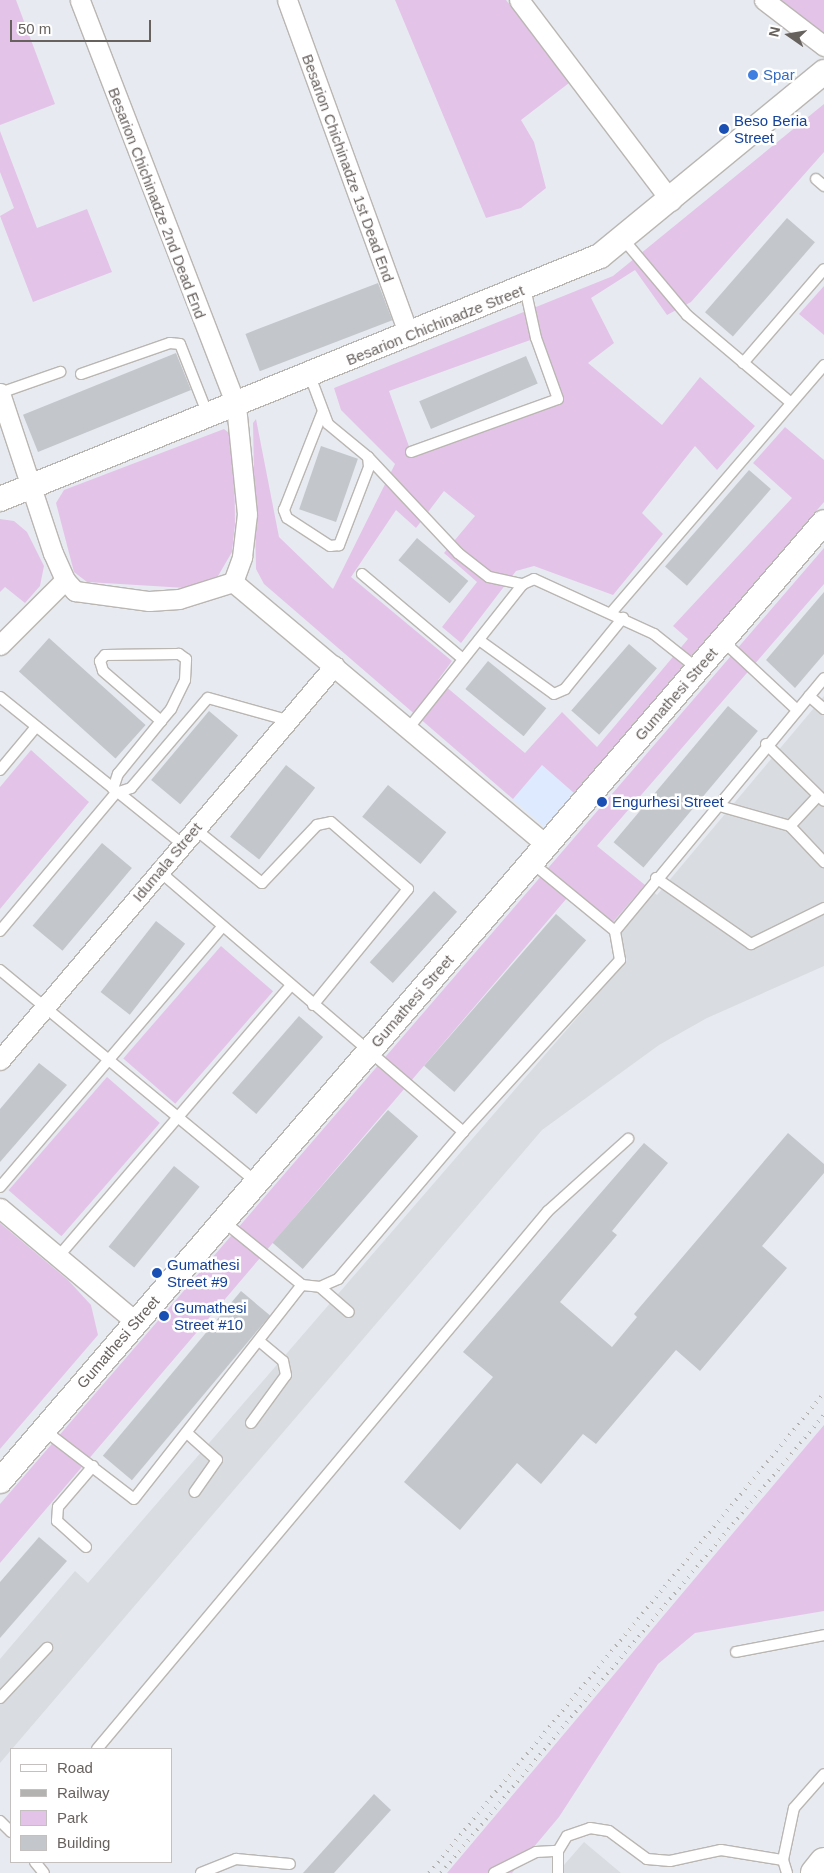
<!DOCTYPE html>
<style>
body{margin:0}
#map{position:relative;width:824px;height:1873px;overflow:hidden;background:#e7ebf1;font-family:Arial,sans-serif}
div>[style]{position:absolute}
.commercial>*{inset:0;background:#deeaff;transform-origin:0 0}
.industrial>*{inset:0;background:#d9dce0}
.green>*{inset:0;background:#e4c3e9;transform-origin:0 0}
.building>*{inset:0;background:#c3c7cc;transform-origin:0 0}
.roads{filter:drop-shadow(1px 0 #bab6b2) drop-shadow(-1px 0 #bab6b2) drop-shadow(0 1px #bab6b2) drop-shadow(0 -1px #bab6b2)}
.service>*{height:10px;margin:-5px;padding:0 5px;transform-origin:5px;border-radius:5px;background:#fff}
.minor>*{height:19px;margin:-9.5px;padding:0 9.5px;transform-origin:9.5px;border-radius:9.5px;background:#fff}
.tertiary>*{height:24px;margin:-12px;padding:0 12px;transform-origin:12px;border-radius:12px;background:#fff}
.secondary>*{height:28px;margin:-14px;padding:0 14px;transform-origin:14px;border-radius:14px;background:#fff}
.rail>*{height:4px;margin-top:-2px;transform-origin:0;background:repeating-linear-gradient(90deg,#b4b2b1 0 1px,transparent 0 7px)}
.dots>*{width:14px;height:14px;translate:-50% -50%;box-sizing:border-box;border:2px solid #fff;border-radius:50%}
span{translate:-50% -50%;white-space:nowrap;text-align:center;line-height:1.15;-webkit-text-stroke:5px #fff;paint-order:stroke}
.shop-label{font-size:15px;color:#366cbe}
.left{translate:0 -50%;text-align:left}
.transit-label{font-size:15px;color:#164399}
.street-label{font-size:15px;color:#68625e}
.legend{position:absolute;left:10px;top:1748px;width:162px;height:115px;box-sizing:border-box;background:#fff;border:1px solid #c3c0bf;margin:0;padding:6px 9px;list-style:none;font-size:15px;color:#68625e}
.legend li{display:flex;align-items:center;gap:10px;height:25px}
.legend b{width:25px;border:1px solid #c3c0bf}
.north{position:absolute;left:764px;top:10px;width:50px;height:50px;-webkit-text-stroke:4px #fff;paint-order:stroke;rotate:283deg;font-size:14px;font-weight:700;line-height:20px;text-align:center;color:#68625e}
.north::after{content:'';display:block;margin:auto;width:18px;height:22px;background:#68625e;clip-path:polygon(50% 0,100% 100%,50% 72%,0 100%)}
.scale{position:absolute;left:10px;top:20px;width:141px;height:22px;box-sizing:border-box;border:2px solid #68625e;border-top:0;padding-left:6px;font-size:15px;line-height:18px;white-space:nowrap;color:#68625e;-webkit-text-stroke:4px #fff;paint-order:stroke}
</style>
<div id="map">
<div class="commercial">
<i style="left:542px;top:765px;width:43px;height:45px;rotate:41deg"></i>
</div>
<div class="industrial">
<i style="clip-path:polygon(824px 696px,824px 966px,707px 1018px,659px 1045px,542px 1130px,0 1763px,0 1659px,75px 1571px,88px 1583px,627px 960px,612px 923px,645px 885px,657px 895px)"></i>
<i style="clip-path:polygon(584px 1842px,621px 1873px,557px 1873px)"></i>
</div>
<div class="green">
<i style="clip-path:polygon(0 0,16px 0,55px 104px,0 125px)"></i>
<i style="clip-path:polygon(395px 0,506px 0,569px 83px,521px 120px,534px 142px,546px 188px,521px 208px,486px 218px)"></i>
<i style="clip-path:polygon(779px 0,824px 0,824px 37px)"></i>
<i style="clip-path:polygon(evenodd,824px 104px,824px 152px,691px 302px,667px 315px,635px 270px,591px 298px,614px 343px,588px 363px,662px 425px,700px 377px,755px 426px,717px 470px,695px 446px,642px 513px,663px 534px,613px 595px,534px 566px,516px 571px,461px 643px,442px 627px,477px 582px,444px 553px,475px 516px,444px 491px,416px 528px,396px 510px,351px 577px,452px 661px,438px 680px,525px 753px,562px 712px,597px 747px,688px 639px,673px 626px,792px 498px,753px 463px,785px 427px,824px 460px,824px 502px,574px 793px,542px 765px,513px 799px,264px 584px,256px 569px,253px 423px,256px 419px,279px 537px,333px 589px,395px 464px,341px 410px,334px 388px,613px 276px,824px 104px,536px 338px,557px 400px,411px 452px,389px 391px,536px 338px)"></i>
<i style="clip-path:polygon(0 131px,37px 228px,87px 209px,112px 272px,33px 302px,0 216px,14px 208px,0 172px)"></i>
<i style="clip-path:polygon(824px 286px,824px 335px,799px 314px)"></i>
<i style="clip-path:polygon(224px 429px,234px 437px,235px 525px,232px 552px,218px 576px,186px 588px,87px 582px,74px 572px,56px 503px,64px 490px)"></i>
<i style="clip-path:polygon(0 519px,14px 521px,27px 532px,44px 566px,40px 586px,25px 603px,5px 587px,0 592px)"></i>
<i style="clip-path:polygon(824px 548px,824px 584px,597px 846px,645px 885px,612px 923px,573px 891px,0 1563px,0 1504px)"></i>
<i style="clip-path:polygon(31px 750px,89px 802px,0 909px,0 787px)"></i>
<i style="left:221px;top:946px;width:69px;height:149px;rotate:41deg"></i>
<i style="left:107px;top:1077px;width:70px;height:150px;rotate:41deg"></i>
<i style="clip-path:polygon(0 1223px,68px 1280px,91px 1305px,98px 1335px,0 1449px)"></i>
<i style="clip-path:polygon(824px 1425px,824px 1611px,695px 1633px,658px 1664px,559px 1817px,512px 1873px,447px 1873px)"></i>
</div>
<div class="building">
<i style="left:787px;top:218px;width:37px;height:125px;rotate:41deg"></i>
<i style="left:378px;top:283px;width:40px;height:142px;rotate:69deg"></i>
<i style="left:176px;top:353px;width:40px;height:165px;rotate:68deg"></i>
<i style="left:526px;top:356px;width:30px;height:116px;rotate:67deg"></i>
<i style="left:321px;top:446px;width:39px;height:67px;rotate:19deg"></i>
<i style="left:749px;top:470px;width:29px;height:128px;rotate:41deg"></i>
<i style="left:417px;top:538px;width:67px;height:29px;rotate:40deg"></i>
<i style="clip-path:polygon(824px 592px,824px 654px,795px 688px,766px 660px)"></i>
<i style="left:49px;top:638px;width:130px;height:45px;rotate:42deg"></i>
<i style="left:629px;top:644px;width:37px;height:88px;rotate:41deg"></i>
<i style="left:488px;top:661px;width:75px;height:36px;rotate:39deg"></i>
<i style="left:728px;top:706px;width:39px;height:178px;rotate:40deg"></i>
<i style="left:209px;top:711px;width:38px;height:90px;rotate:40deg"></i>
<i style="left:286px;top:765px;width:37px;height:91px;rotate:38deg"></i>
<i style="left:388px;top:785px;width:75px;height:41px;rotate:39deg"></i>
<i style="left:102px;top:843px;width:39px;height:108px;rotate:40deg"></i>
<i style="left:434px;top:891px;width:31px;height:96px;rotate:42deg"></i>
<i style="left:556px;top:914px;width:40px;height:201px;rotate:41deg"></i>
<i style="left:156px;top:921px;width:37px;height:90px;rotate:38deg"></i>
<i style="left:299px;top:1016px;width:32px;height:102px;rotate:41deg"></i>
<i style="clip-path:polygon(39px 1063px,67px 1085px,0 1162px,0 1109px)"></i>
<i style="left:388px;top:1110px;width:40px;height:176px;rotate:41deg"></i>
<i style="clip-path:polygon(788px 1133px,824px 1164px,824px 1173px,762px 1246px,787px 1268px,700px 1371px,676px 1350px,596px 1444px,583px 1434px,541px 1484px,517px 1463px,460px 1530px,404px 1482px,493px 1377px,463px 1352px,644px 1143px,668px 1163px,612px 1231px,617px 1235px,560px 1302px,612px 1347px,637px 1317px,634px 1314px)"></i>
<i style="left:174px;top:1166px;width:33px;height:104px;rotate:39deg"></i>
<i style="left:241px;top:1291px;width:38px;height:215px;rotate:40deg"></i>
<i style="clip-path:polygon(39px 1537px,67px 1561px,0 1638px,0 1582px)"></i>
<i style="clip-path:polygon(374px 1794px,391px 1810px,334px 1873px,303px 1873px)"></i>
</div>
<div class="roads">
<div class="service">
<i style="left:816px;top:179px;width:11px;rotate:41deg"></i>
<i style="left:624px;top:240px;width:98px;rotate:50deg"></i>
<i style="left:687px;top:315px;width:136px;rotate:40.2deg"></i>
<i style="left:743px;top:363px;width:124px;rotate:-49.2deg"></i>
<i style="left:81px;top:374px;width:94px;rotate:-19.2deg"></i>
<i style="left:170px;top:343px;width:10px;rotate:6deg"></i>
<i style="left:180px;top:344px;width:76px;rotate:68.5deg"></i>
<i style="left:310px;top:376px;width:51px;rotate:69.4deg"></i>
<i style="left:328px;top:424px;width:52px;rotate:39.5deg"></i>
<i style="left:368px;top:457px;width:10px;rotate:84deg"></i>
<i style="left:369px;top:467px;width:84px;rotate:111deg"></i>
<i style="left:339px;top:545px;width:9px;rotate:174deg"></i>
<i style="left:330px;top:546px;width:51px;rotate:-146.9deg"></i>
<i style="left:287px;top:518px;width:9px;rotate:-111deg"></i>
<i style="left:284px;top:510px;width:106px;rotate:-68.5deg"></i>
<i style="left:0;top:393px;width:64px;rotate:-19.3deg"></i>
<i style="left:411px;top:452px;width:156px;rotate:-19.8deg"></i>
<i style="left:558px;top:399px;width:65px;rotate:-109.8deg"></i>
<i style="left:536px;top:338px;width:51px;rotate:-102.4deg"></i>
<i style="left:368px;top:457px;width:132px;rotate:46.8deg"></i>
<i style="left:458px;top:553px;width:39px;rotate:38deg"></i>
<i style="left:489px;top:577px;width:35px;rotate:12deg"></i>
<i style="left:362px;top:574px;width:132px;rotate:40.1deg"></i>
<i style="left:611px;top:613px;width:327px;rotate:-49.3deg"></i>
<i style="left:479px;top:640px;width:92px;rotate:35.8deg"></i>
<i style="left:554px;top:694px;width:12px;rotate:-24deg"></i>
<i style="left:565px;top:689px;width:92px;rotate:-50.8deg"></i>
<i style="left:722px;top:640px;width:103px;rotate:43deg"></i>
<i style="left:809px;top:696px;width:20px;rotate:41deg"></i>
<i style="left:0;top:697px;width:234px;rotate:38.9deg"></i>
<i style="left:408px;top:729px;width:185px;rotate:-51.6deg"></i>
<i style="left:523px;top:584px;width:12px;rotate:-24deg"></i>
<i style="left:534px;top:579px;width:132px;rotate:24.6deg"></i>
<i style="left:654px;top:634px;width:56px;rotate:38.5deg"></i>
<i style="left:766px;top:744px;width:81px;rotate:44.5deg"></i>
<i style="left:0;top:770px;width:56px;rotate:-50.1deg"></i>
<i style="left:113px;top:789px;width:16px;rotate:-72deg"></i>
<i style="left:118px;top:774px;width:68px;rotate:-50.9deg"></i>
<i style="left:161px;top:721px;width:16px;rotate:-50deg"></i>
<i style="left:171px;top:709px;width:32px;rotate:-64deg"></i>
<i style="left:185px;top:680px;width:21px;rotate:-87deg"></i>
<i style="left:186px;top:659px;width:9px;rotate:-144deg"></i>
<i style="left:179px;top:654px;width:74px;rotate:179.2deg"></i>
<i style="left:105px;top:655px;width:8px;rotate:130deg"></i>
<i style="left:100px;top:661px;width:10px;rotate:73deg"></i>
<i style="left:103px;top:671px;width:77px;rotate:40.8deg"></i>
<i style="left:716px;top:805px;width:77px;rotate:15.8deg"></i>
<i style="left:790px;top:826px;width:50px;rotate:46.6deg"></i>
<i style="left:790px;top:826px;width:40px;rotate:-47deg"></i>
<i style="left:195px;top:829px;width:86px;rotate:38.9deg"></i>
<i style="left:262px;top:883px;width:80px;rotate:-46.5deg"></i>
<i style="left:317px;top:825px;width:14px;rotate:-12deg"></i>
<i style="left:331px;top:822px;width:102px;rotate:41deg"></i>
<i style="left:408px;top:889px;width:150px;rotate:129.3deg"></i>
<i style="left:159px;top:871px;width:401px;rotate:40.6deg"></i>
<i style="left:656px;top:878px;width:116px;rotate:34.8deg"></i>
<i style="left:751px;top:944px;width:81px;rotate:-26.3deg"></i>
<i style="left:0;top:931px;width:180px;rotate:-50deg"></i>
<i style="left:116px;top:793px;width:16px;rotate:-18deg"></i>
<i style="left:131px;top:788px;width:118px;rotate:-49.5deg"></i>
<i style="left:208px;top:698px;width:82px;rotate:15.6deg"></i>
<i style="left:615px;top:931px;width:328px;rotate:-50.4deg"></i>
<i style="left:0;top:970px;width:332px;rotate:39.6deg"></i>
<i style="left:0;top:1187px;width:343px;rotate:-49.5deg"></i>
<i style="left:223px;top:1221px;width:102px;rotate:39deg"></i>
<i style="left:302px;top:1285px;width:18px;rotate:6deg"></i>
<i style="left:320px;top:1287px;width:20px;rotate:-24deg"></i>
<i style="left:338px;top:1279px;width:193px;rotate:-49.6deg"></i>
<i style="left:463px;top:1132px;width:233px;rotate:-47.6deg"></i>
<i style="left:620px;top:960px;width:29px;rotate:-100deg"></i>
<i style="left:615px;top:931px;width:109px;rotate:-140.6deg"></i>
<i style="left:58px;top:1257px;width:358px;rotate:-49.4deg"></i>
<i style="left:320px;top:1287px;width:38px;rotate:41deg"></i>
<i style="left:251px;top:1423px;width:59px;rotate:-53.9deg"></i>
<i style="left:286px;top:1375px;width:14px;rotate:-102deg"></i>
<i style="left:283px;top:1361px;width:30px;rotate:-140deg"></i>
<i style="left:44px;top:1430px;width:113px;rotate:37.5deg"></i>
<i style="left:134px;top:1499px;width:272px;rotate:-51.9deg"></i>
<i style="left:187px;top:1433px;width:40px;rotate:42deg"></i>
<i style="left:217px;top:1460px;width:39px;rotate:125deg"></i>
<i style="left:86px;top:1547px;width:39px;rotate:-138deg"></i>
<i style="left:57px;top:1521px;width:14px;rotate:-86deg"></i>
<i style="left:58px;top:1507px;width:54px;rotate:-49.5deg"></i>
<i style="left:736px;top:1652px;width:90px;rotate:-10.9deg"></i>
<i style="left:0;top:1698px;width:69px;rotate:-46.8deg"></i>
<i style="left:97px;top:1749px;width:702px;rotate:-50.03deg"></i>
<i style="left:548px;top:1211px;width:108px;rotate:-42deg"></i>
<i style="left:0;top:1821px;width:16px;rotate:45deg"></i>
<i style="left:35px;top:1862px;width:14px;rotate:51deg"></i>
<i style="left:201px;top:1873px;width:38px;rotate:-22deg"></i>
<i style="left:236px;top:1859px;width:54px;rotate:5.3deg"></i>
<i style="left:494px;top:1873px;width:47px;rotate:-26.6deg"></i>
<i style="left:536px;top:1852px;width:22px;rotate:-3deg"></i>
<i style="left:558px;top:1873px;width:22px;rotate:-90deg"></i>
<i style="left:558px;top:1851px;width:17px;rotate:-59deg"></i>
<i style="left:567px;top:1836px;width:24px;rotate:-19deg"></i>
<i style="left:590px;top:1828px;width:19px;rotate:9deg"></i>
<i style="left:609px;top:1831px;width:47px;rotate:36.4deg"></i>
<i style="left:647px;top:1859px;width:23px;rotate:5deg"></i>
<i style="left:670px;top:1861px;width:52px;rotate:-12.2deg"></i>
<i style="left:721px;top:1850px;width:63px;rotate:9.2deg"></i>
<i style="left:787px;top:1873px;width:14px;rotate:-107deg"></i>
<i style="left:783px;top:1860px;width:53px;rotate:-78.1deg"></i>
<i style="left:794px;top:1808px;width:45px;rotate:-48.6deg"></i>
</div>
<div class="minor">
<i style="left:287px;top:0;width:357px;rotate:70deg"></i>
<i style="left:519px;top:0;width:252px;rotate:52.9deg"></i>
<i style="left:764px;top:0;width:76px;rotate:37.5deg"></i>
<i style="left:0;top:393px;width:169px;rotate:71.7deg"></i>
<i style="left:53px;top:553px;width:30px;rotate:66deg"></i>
<i style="left:65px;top:580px;width:15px;rotate:48deg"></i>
<i style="left:75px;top:591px;width:75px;rotate:7.7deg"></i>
<i style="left:149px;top:601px;width:30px;rotate:-4deg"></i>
<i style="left:179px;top:599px;width:57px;rotate:-17.5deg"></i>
<i style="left:233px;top:582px;width:27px;rotate:-70deg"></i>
<i style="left:242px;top:557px;width:43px;rotate:-83.4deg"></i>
<i style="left:247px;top:514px;width:110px;rotate:-95.8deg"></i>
<i style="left:236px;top:405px;width:434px;rotate:-111.1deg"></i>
<i style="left:233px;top:582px;width:409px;rotate:40deg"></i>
<i style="left:0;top:645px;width:92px;rotate:-45deg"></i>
<i style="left:0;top:1060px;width:517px;rotate:-49.71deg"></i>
<i style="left:0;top:1208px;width:177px;rotate:40deg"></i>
</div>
<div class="tertiary">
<i style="left:0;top:499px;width:647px;rotate:-22.05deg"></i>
<i style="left:600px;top:256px;width:290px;rotate:-39.4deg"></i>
<i style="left:0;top:1481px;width:1264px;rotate:-49.33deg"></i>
</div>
<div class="secondary">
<i style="left:815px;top:1873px;width:14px;rotate:-51deg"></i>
</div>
</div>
<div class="rail">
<i style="left:429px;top:1873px;width:622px;rotate:-50.55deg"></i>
<i style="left:441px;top:1873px;width:597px;rotate:-50.1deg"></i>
</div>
<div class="dots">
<i style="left:753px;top:75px;background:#3f7fe0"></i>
<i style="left:724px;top:129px;background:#1a4fb4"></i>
<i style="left:602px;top:802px;background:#1a4fb4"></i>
<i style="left:157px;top:1273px;background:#1a4fb4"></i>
<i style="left:164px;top:1316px;background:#1a4fb4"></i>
</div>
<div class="shop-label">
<span class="left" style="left:763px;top:75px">Spar</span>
</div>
<div class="transit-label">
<span class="left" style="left:734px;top:129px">Beso Beria<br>Street</span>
<span class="left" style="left:612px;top:802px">Engurhesi Street</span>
<span class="left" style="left:167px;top:1273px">Gumathesi<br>Street #9</span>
<span class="left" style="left:174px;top:1316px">Gumathesi<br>Street #10</span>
</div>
<div class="street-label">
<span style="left:348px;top:168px;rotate:70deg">Besarion Chichinadze 1st Dead End</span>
<span style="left:157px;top:203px;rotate:69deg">Besarion Chichinadze 2nd Dead End</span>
<span style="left:435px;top:325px;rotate:-22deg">Besarion Chichinadze Street</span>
<span style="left:676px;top:694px;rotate:-49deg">Gumathesi Street</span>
<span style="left:167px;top:862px;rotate:-50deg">Idumala Street</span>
<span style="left:412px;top:1001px;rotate:-49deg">Gumathesi Street</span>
<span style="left:118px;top:1342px;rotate:-49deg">Gumathesi Street</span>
</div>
<ul class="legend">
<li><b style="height:6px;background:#fff"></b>Road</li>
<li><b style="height:6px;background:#b4b2b1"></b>Railway</li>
<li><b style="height:14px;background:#e4c3e9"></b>Park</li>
<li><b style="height:14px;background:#c3c7cc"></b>Building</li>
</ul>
<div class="north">N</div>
<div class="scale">50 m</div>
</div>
